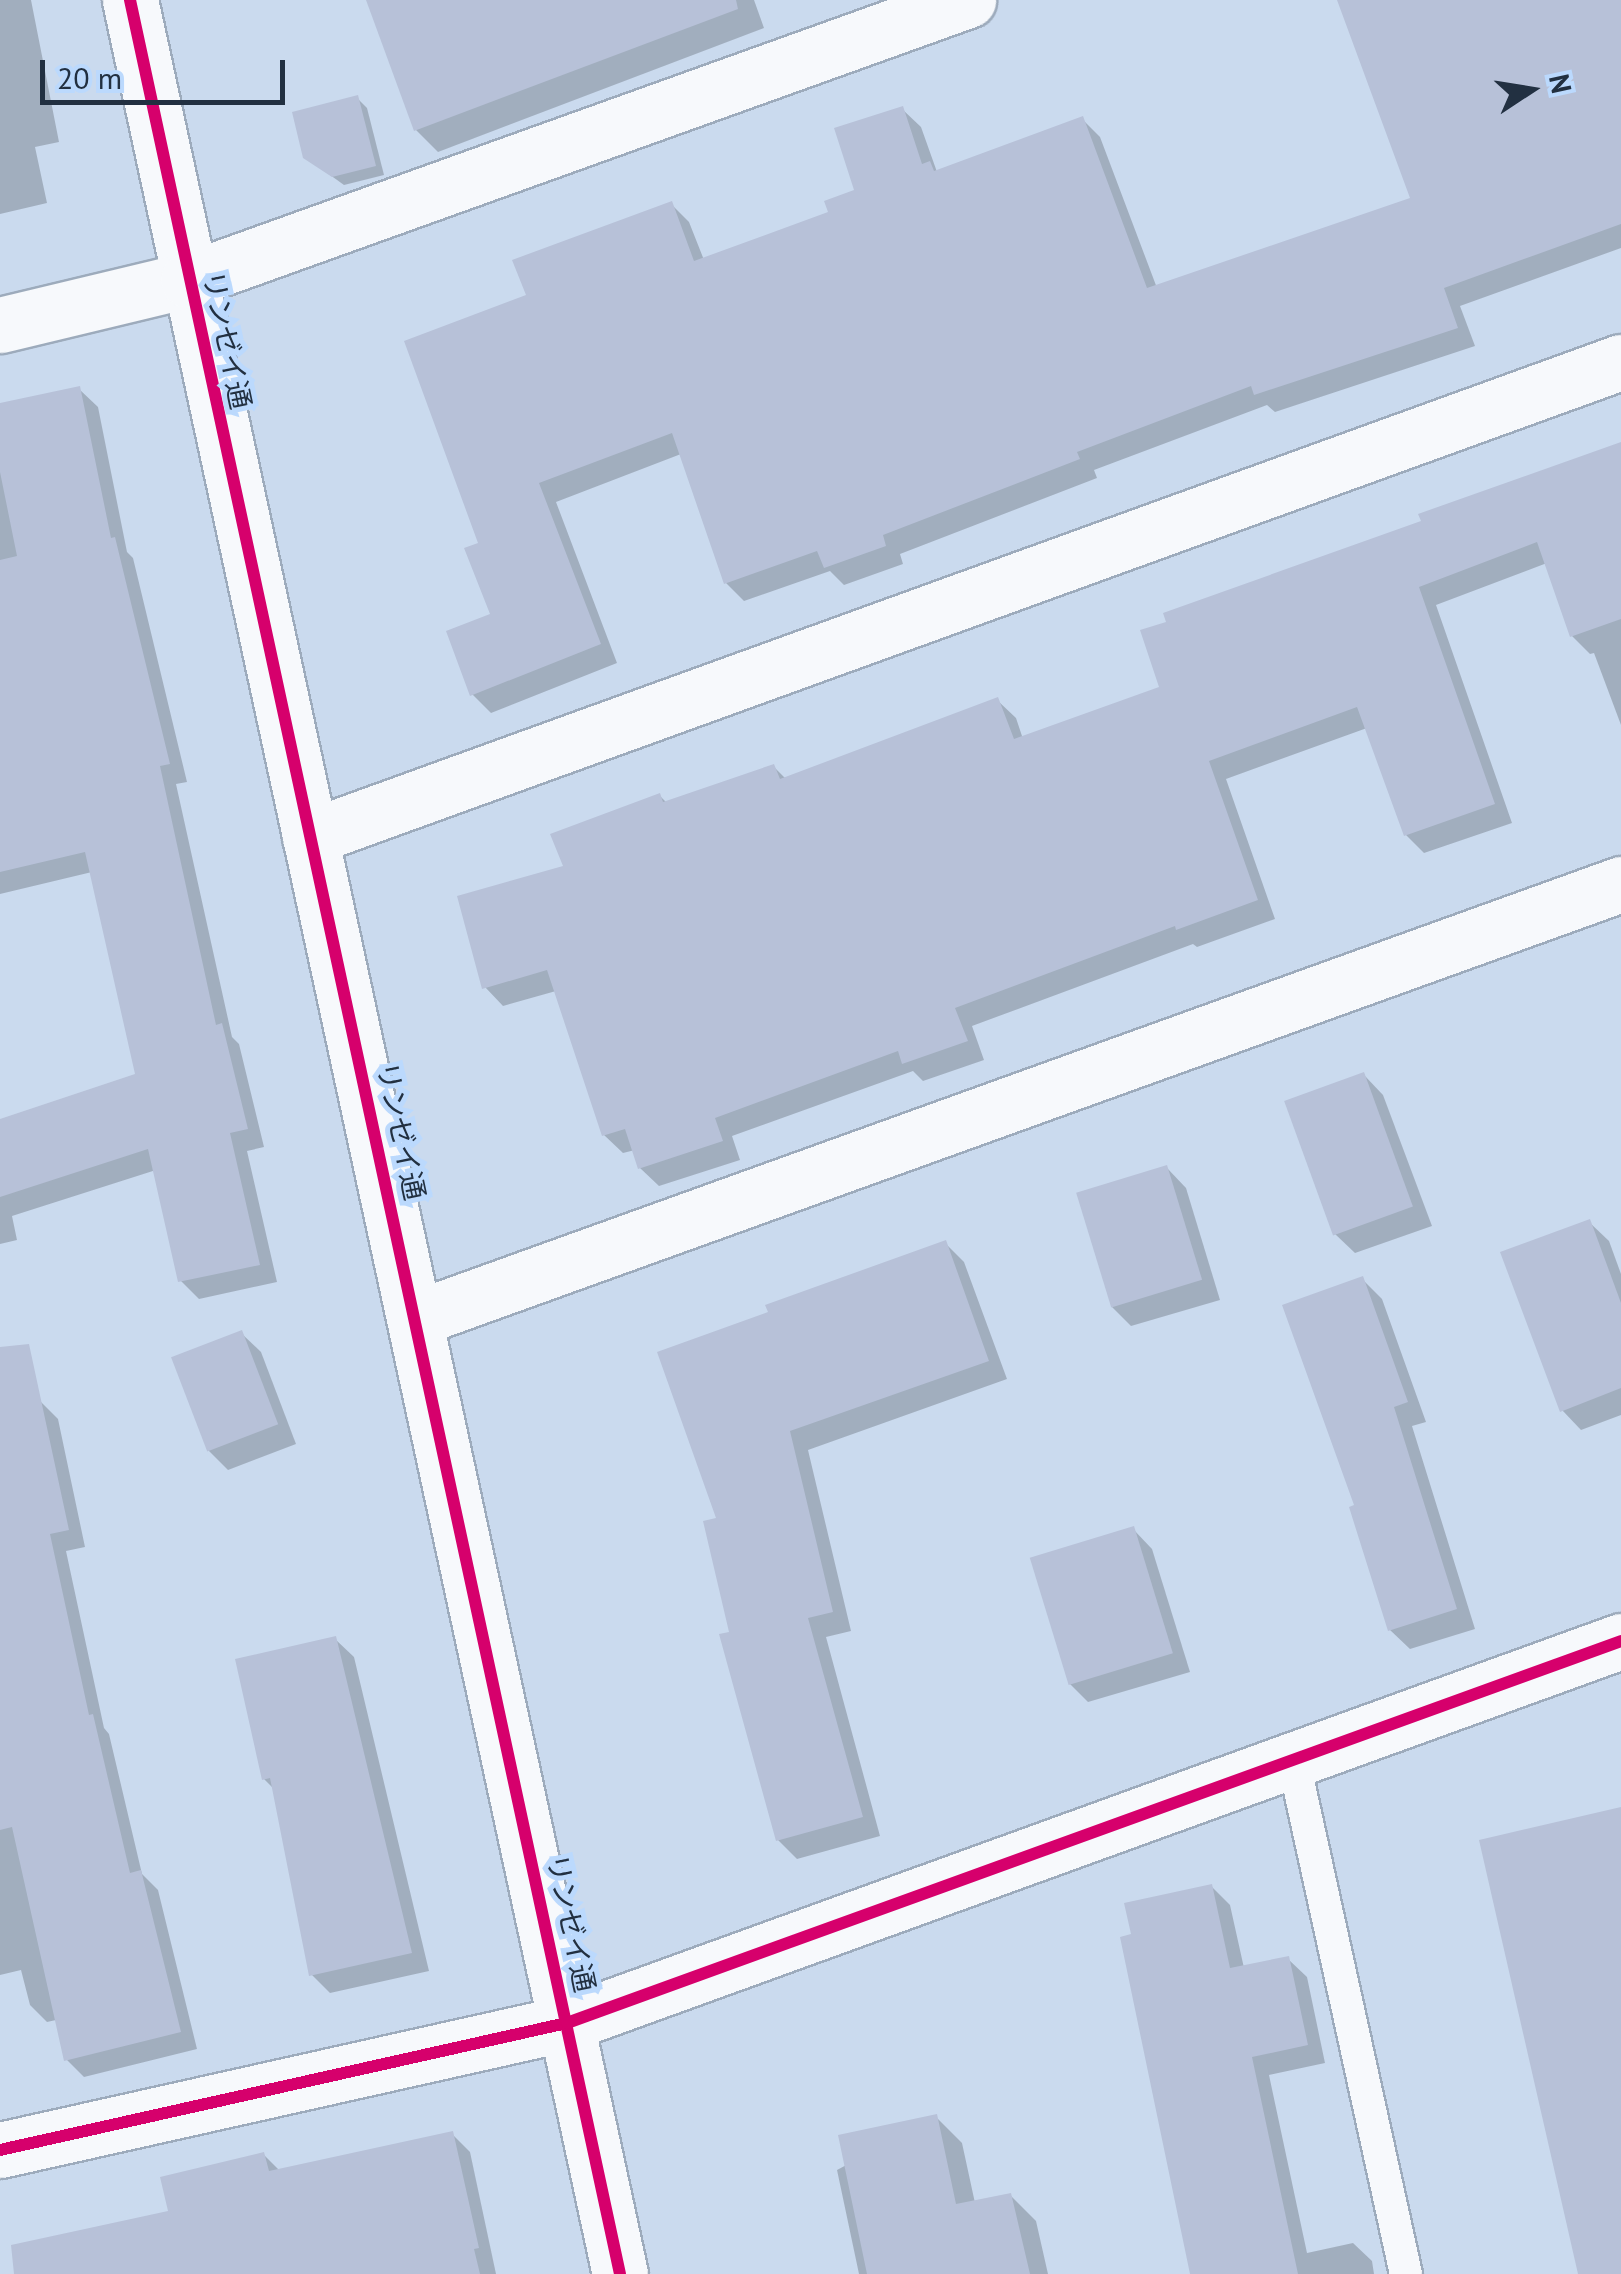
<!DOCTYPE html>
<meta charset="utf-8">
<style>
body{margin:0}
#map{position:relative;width:1621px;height:2274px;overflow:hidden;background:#cadaee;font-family:"PT Sans","Noto Sans JP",sans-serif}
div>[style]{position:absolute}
.shadow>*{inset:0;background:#0003}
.building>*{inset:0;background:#b7c1d8;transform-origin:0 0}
.roads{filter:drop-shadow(2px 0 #9dabbc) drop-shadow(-2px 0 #9dabbc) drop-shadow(0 2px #9dabbc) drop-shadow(0 -2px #9dabbc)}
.lane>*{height:32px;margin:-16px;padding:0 16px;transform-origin:16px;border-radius:16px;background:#f7f9fc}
.street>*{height:55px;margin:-27.5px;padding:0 27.5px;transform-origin:27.5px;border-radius:27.5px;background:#f7f9fc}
.secondary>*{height:55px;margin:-27.5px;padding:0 27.5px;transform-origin:27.5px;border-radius:27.5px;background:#f7f9fc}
.cycleway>*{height:12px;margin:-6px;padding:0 6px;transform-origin:6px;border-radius:6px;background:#d6006c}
span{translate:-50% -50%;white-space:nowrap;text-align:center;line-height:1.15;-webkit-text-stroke:10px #bbd9fd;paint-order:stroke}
.street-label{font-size:28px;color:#223041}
.north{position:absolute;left:1481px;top:40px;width:100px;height:100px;-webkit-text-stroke:8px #bbd9fd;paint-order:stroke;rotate:78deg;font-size:28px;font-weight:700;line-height:40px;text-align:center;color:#223041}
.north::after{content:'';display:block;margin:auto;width:35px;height:45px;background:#223041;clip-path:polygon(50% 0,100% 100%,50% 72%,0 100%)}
.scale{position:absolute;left:40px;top:60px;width:245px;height:45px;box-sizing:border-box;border:5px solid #223041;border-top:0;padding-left:12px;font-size:30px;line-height:35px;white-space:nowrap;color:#223041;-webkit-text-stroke:8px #bbd9fd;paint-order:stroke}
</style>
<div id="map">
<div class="shadow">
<i style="clip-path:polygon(0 0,31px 0,59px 142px,35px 147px,47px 203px,0 214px)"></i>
<i style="clip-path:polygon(369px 0,754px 0,764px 28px,438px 152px,416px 130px)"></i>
<i style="clip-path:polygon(1340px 0,1621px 0,1621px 248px,1460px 306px,1475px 346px,1275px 412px,1267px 405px,1094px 470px,1097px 478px,900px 554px,903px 564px,844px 585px,830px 571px,744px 601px,726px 583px,681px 454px,556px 502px,617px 663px,491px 713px,472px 694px,493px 616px,481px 544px,529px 297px,671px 204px,689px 222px,704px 260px,831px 214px,857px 191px,902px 109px,921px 127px,937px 172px,1082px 119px,1100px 137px,1157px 288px,1413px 200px)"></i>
<i style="clip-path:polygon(357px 98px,367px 108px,384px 175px,344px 185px,305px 157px)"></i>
<i style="clip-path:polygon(79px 389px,98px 407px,127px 552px,133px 558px,187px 782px,176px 784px,232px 1037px,239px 1044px,264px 1147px,247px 1151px,277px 1282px,199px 1299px,181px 1281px,156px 1170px,12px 1216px,17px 1240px,0 1244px,0 1122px,138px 1076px,92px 872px,0 894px,0 404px)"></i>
<i style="clip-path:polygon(1621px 446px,1621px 725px,1594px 653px,1590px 654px,1572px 636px,1547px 563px,1436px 605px,1512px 823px,1424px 853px,1406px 835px,1367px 728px,1226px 779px,1275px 919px,1197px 947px,1193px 944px,972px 1026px,984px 1060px,923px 1081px,913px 1071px,732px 1136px,740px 1160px,659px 1186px,640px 1168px,635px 1150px,623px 1153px,604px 1135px,556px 991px,503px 1006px,485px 987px,566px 868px,660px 796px,667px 803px,774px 767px,786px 779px,997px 700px,1016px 718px,1023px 739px,1163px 689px,1424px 523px)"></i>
<i style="clip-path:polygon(1364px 1075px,1383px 1095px,1432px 1226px,1355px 1253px,1335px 1234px)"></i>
<i style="clip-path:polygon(1167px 1168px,1186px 1188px,1220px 1300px,1131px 1326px,1112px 1307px)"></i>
<i style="clip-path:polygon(1589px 1222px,1609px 1241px,1621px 1274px,1621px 1415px,1581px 1430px,1562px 1410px)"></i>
<i style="clip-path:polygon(945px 1243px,964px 1262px,1007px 1379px,808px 1450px,851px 1631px,826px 1637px,880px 1836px,797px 1859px,778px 1840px,732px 1633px,720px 1519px,771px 1314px)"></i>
<i style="clip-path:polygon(1362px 1279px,1382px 1299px,1426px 1422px,1412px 1426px,1475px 1629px,1410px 1649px,1390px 1630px,1357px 1507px)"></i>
<i style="clip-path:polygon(241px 1333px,261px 1352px,296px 1444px,228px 1470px,208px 1450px)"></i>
<i style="clip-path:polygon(40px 1401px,58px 1419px,85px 1547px,66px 1551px,104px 1728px,109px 1734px,142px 1874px,158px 1890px,197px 2049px,84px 2077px,67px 2060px,56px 2020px,47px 2022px,30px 2005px,21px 1970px,0 1975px,0 1410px)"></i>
<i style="clip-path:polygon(1133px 1529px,1152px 1549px,1190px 1672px,1088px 1702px,1069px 1683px)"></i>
<i style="clip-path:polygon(335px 1639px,354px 1657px,429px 1971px,330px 1993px,311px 1974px,275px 1790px,264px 1779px)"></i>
<i style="clip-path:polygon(1212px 1887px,1230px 1905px,1244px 1968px,1288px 1959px,1307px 1977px,1325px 2063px,1269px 2075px,1307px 2253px,1353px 2243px,1372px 2261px,1374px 2274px,1193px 2274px,1134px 1936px)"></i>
<i style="clip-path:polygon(936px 2117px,962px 2143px,975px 2203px,1010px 2195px,1036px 2221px,1048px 2274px,859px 2274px,837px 2170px)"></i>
<i style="clip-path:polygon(452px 2134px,470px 2152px,496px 2274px,349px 2274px)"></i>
<i style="clip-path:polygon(264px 2155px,282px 2173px,216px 2274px,48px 2274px,171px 2213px)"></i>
</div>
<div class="building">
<i style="clip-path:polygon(366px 0,736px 0,738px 9px,414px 131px)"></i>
<i style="clip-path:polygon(1337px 0,1621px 0,1621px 224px,1444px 288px,1458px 328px,1254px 395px,1251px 386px,1077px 452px,1080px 459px,883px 535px,886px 546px,824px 568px,817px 551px,724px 584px,672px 433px,539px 483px,601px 644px,470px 696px,446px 631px,490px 614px,464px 548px,478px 543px,404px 341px,526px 295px,512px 260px,672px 201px,694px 261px,828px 212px,824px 201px,854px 190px,834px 128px,903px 106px,922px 164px,930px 161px,934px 171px,1083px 116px,1147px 288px,1410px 198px)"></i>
<i style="clip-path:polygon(358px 95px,376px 166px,332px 177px,303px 158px,292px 112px)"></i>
<i style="clip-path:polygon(80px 386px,111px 538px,115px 537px,170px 764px,160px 766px,216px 1025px,222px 1023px,248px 1129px,230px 1133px,260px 1265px,178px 1282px,148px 1149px,0 1197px,0 1119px,135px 1074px,85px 852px,0 872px,0 560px,17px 556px,0 472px,0 403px)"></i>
<i style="clip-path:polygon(1621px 442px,1621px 619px,1570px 637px,1537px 542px,1419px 587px,1495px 804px,1404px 836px,1357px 707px,1209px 761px,1258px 900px,1176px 930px,1175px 926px,955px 1008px,968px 1041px,902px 1064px,898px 1051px,715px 1118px,723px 1141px,638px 1169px,625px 1129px,602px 1136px,547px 970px,482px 989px,457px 896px,563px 866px,550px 834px,660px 793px,663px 802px,774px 764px,780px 779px,998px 697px,1014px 739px,1159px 687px,1140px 630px,1166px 622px,1163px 613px,1421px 521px,1418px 514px)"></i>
<i style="left:1364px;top:1072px;width:143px;height:85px;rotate:70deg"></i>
<i style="left:1167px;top:1165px;width:120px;height:95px;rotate:73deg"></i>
<i style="clip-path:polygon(1590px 1219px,1621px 1303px,1621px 1388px,1560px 1412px,1500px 1252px)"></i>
<i style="clip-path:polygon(946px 1240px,989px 1361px,790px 1431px,833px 1612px,808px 1618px,863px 1817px,776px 1841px,719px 1634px,729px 1632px,703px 1521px,716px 1518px,657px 1352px,768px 1312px,765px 1305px)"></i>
<i style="clip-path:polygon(1363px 1276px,1408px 1402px,1394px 1407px,1457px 1609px,1388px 1631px,1349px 1507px,1354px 1505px,1282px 1305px)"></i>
<i style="left:242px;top:1330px;width:101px;height:76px;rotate:69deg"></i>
<i style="clip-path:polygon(29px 1344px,69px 1530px,50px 1534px,89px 1715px,93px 1714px,130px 1873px,141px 1870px,181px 2032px,64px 2061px,12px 1827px,0 1830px,0 1347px)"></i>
<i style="left:1134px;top:1526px;width:133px;height:109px;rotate:73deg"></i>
<i style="clip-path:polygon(336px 1636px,412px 1953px,309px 1976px,270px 1778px,262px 1780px,235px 1659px)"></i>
<i style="clip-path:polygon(1621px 1807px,1621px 2274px,1578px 2274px,1479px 1840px)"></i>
<i style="clip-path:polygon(1212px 1884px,1230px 1968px,1289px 1956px,1308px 2045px,1252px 2057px,1298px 2274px,1190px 2274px,1120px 1937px,1131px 1934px,1124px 1903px)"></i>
<i style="clip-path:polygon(937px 2114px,956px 2204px,1011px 2193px,1030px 2274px,867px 2274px,838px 2135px)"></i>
<i style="clip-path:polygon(453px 2131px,479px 2248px,474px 2249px,480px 2274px,14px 2274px,11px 2245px,168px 2211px,160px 2177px,264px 2152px,269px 2171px)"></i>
</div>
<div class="roads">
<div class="lane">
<i style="left:1294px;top:1763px;width:523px;rotate:77.64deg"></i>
</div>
<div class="street">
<i style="left:310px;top:837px;width:1394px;rotate:-19.92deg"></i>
<i style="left:417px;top:1318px;width:1280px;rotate:-19.82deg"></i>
<i style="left:0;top:2150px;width:581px;rotate:-12.63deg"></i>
<i style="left:567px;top:2023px;width:1121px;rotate:-19.92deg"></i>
</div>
<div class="secondary">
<i style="left:130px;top:0;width:2326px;rotate:77.84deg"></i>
<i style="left:0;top:325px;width:193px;rotate:-13.5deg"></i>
<i style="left:188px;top:280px;width:829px;rotate:-19.75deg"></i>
</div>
</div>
<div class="cycleway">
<i style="left:130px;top:0;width:2326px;rotate:77.84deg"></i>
<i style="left:0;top:2150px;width:581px;rotate:-12.63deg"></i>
<i style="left:567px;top:2023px;width:1121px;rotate:-19.92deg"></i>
</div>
<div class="street-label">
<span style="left:227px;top:340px;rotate:78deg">リンゼイ通</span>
<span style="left:401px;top:1131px;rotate:78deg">リンゼイ通</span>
<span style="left:571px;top:1923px;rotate:78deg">リンゼイ通</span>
</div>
<div class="north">N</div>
<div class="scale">20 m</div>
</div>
